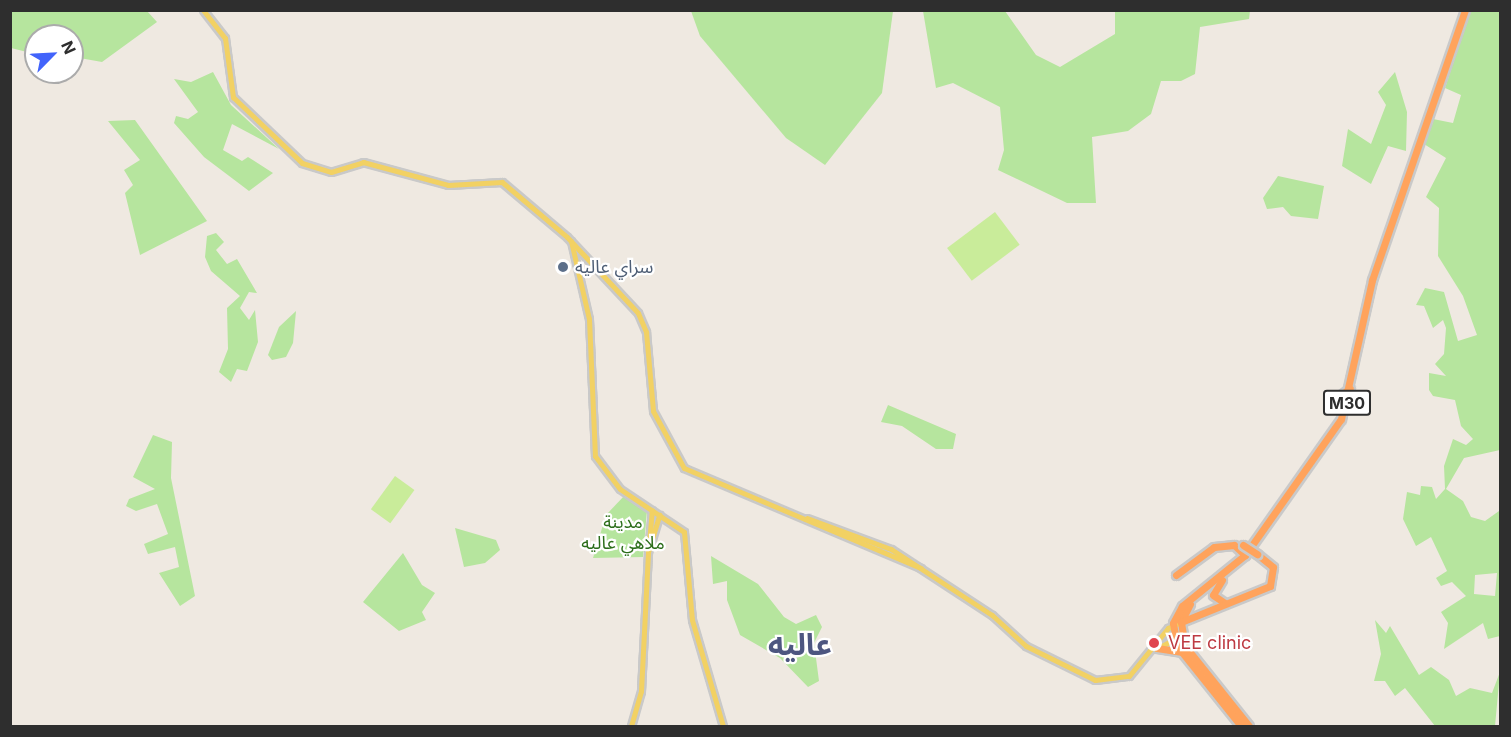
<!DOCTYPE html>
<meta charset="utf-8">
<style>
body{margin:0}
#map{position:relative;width:1511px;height:737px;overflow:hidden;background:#efe9e1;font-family:Inter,"Noto Sans Arabic",sans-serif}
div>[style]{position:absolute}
.green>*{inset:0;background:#b6e59e}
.pitch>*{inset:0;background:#c9ec9a;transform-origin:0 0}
.roads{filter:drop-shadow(2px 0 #c9c9c9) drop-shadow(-2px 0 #c9c9c9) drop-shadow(0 2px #c9c9c9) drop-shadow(0 -2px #c9c9c9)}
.major>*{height:5px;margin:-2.5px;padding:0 2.5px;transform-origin:2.5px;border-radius:2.5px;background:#f2d163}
.highway>*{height:7px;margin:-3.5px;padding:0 3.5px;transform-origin:3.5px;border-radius:3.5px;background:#ffa35c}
.bridges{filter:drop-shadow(2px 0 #c9c9c9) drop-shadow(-2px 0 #c9c9c9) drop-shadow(0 2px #c9c9c9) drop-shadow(0 -2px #c9c9c9)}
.highway-bridge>*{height:7px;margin:-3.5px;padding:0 3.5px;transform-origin:3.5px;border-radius:3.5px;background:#ffa35c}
.dots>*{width:16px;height:16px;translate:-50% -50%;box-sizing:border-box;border:3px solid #fff;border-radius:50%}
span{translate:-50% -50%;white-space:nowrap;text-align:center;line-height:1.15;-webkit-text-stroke:4.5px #fff;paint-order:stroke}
.shield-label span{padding:2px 4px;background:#fff;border:2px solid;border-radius:4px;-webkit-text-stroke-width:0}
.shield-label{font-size:16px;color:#2e2e2e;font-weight:700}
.service-label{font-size:18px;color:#4e5e75}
.left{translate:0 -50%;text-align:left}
.park-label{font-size:18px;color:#2c6e1b}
.health-label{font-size:18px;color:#be3a42}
.town-label{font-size:30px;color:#4d5680;font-weight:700}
.frame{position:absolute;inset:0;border:12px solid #2e2e2e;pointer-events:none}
.north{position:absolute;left:24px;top:24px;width:60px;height:60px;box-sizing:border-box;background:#fff;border:2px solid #ababab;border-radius:50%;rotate:66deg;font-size:16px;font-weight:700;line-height:24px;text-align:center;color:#2e2e2e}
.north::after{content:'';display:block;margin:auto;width:21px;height:27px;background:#4264fb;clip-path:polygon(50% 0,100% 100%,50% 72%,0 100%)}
</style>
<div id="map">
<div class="green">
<i style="clip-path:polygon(10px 11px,147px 11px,157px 22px,102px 62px,74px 57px,72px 62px,72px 36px,36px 36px,31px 53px,11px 48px)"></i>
<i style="clip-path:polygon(691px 11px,893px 11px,882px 93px,825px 165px,786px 138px,700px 36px)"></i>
<i style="clip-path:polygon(923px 11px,1005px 11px,1036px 55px,1060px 67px,1115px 34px,1115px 11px,1250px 11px,1249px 19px,1200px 27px,1195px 74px,1181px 81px,1161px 81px,1151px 114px,1128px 131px,1092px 137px,1096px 203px,1067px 203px,998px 170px,1004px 150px,1000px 107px,953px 83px,936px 88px)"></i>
<i style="clip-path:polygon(evenodd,1470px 11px,1500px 11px,1500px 450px,1464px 458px,1446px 489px,1463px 501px,1471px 517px,1485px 521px,1499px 511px,1500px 486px,1500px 636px,1488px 639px,1483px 623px,1444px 649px,1448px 623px,1441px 612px,1466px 596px,1452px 582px,1441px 586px,1436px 578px,1447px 571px,1431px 537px,1416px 546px,1403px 519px,1407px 492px,1420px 495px,1421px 486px,1432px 487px,1436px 499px,1445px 489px,1444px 466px,1453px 439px,1466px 445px,1473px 439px,1461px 426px,1455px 400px,1433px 396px,1429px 390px,1429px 373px,1446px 376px,1435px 364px,1444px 354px,1446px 328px,1443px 320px,1433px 328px,1424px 306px,1416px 305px,1425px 288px,1444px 292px,1458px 341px,1477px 335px,1463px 296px,1438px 256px,1439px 208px,1426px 197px,1446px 158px,1424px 144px,1433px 119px,1453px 123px,1461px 95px,1445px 88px,1470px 11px,1497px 573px,1495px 596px,1474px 594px,1475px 575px,1497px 573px)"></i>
<i style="clip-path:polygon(213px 72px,231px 105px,279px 149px,232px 124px,223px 150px,242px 161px,248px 157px,273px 173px,249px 191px,204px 157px,174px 123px,176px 116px,188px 119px,198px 112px,174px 79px,191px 82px)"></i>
<i style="clip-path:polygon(1395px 72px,1407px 112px,1406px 151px,1388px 146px,1371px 184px,1342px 166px,1348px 129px,1371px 144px,1386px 105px,1378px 92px)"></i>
<i style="clip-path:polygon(135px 120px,207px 221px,140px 255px,125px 193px,133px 185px,124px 170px,140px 160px,108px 121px)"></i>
<i style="clip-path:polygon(1278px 176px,1324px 186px,1318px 219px,1291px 216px,1283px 207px,1267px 209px,1263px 198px)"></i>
<i style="clip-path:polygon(216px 233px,224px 242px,216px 250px,227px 264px,237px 259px,257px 293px,249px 292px,240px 308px,249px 320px,255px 310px,258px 342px,247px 371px,237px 369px,231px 382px,219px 372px,228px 349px,227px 308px,240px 296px,211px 271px,205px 257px,207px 236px)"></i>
<i style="clip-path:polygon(296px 311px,293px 343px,286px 357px,272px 360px,268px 355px,279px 327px)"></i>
<i style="clip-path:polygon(888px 405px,956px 434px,953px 449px,936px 449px,902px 426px,881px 422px)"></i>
<i style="clip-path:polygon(153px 435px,172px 442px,171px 478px,195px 596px,180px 606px,159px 573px,179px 567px,175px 547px,148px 554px,144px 544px,168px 534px,157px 504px,136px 511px,126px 506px,129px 499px,155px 489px,133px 477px)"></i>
<i style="clip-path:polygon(625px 495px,647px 510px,643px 557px,593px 558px,606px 515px)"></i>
<i style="clip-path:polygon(455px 528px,496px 540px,500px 550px,485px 563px,464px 567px)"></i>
<i style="clip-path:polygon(403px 553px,422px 585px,435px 593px,422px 612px,426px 620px,399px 631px,363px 602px)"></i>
<i style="clip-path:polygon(711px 556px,758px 584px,784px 617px,796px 624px,816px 615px,822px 627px,814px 643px,819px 681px,808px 687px,780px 658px,740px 635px,727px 600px,727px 581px,713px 584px)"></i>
<i style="clip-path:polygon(1375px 620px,1386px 633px,1390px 626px,1419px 675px,1431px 667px,1449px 680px,1456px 696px,1470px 688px,1492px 693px,1500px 672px,1495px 726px,1435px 726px,1405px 688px,1395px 696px,1385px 681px,1374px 681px,1381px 654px)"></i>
</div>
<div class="pitch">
<i style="left:995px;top:212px;width:41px;height:60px;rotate:53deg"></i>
<i style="left:395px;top:476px;width:24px;height:41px;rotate:36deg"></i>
</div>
<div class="roads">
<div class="major">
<i style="left:203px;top:10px;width:36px;rotate:52deg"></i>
<i style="left:225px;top:38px;width:60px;rotate:82.3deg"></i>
<i style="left:233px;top:97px;width:95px;rotate:43.7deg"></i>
<i style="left:302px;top:163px;width:30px;rotate:17deg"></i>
<i style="left:331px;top:172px;width:34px;rotate:-17deg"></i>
<i style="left:363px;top:162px;width:88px;rotate:15.1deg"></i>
<i style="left:448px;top:185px;width:54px;rotate:-3.2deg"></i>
<i style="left:502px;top:182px;width:85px;rotate:40.2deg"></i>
<i style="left:567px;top:237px;width:104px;rotate:46.9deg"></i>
<i style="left:638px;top:313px;width:21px;rotate:67deg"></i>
<i style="left:646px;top:332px;width:79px;rotate:84.9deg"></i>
<i style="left:653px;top:411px;width:65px;rotate:61.5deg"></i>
<i style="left:684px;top:468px;width:257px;rotate:22.9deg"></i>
<i style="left:571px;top:241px;width:80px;rotate:77deg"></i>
<i style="left:589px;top:319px;width:137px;rotate:87.5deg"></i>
<i style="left:595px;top:456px;width:41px;rotate:52.9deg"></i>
<i style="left:620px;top:489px;width:77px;rotate:33.9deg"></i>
<i style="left:684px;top:532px;width:88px;rotate:84.8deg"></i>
<i style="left:692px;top:620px;width:110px;rotate:73.7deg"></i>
<i style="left:807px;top:518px;width:90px;rotate:20.3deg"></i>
<i style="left:891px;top:549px;width:121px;rotate:33.2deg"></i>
<i style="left:992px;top:615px;width:46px;rotate:42.4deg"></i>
<i style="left:1026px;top:646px;width:77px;rotate:26.2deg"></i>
<i style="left:1095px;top:680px;width:34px;rotate:-7deg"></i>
<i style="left:1129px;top:676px;width:62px;rotate:-50.9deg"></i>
<i style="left:1168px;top:628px;width:14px;rotate:-25deg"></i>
<i style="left:649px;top:543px;width:33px;rotate:-85deg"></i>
<i style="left:1156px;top:649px;width:24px;rotate:-28deg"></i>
<i style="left:631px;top:726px;width:36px;rotate:-74deg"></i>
<i style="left:641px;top:691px;width:139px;rotate:-87.1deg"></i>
<i style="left:648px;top:552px;width:39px;rotate:-73deg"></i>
</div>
<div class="highway">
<i style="left:1333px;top:401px;width:21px;rotate:-37deg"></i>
<i style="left:1176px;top:575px;width:47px;rotate:-36.4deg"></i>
<i style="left:1214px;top:547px;width:20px;rotate:-6deg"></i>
<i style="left:1234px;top:545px;width:15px;rotate:42deg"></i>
<i style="left:1222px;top:580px;width:17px;rotate:121deg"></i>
<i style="left:1213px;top:595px;width:14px;rotate:34deg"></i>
<i style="left:1190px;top:604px;width:20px;rotate:117deg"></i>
<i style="left:1181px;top:622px;width:24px;rotate:81deg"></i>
<i style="left:1185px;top:646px;width:102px;rotate:51.3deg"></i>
<i style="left:1181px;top:622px;width:96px;rotate:-22deg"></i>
<i style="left:1270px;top:586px;width:19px;rotate:-81deg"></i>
<i style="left:1273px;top:567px;width:21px;rotate:-141deg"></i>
<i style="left:1157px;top:648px;width:24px;rotate:9deg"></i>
<i style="left:1241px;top:726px;width:102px;rotate:-128.7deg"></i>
<i style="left:1177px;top:646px;width:23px;rotate:-100deg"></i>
<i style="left:1173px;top:623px;width:19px;rotate:-62deg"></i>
<i style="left:1182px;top:606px;width:81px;rotate:-39deg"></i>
<i style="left:1245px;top:555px;width:166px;rotate:-54.8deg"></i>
<i style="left:1341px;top:419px;width:142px;rotate:-77.4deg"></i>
<i style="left:1372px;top:280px;width:286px;rotate:-71deg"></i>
</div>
</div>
<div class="bridges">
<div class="highway-bridge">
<i style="left:1243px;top:545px;width:17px;rotate:33deg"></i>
</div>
</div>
<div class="dots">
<i style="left:563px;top:267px;background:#5c6f8a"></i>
<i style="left:1154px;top:643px;background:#e0444e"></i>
</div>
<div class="shield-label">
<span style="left:1347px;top:403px">M30</span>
</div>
<div class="service-label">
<span class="left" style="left:575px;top:267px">سراي عاليه</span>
</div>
<div class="park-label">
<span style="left:623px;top:533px">مدينة<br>ملاهي عاليه</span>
</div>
<div class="health-label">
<span class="left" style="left:1168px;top:643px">VEE clinic</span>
</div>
<div class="town-label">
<span style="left:800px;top:644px">عاليه</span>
</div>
<div class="frame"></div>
<div class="north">N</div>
</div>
